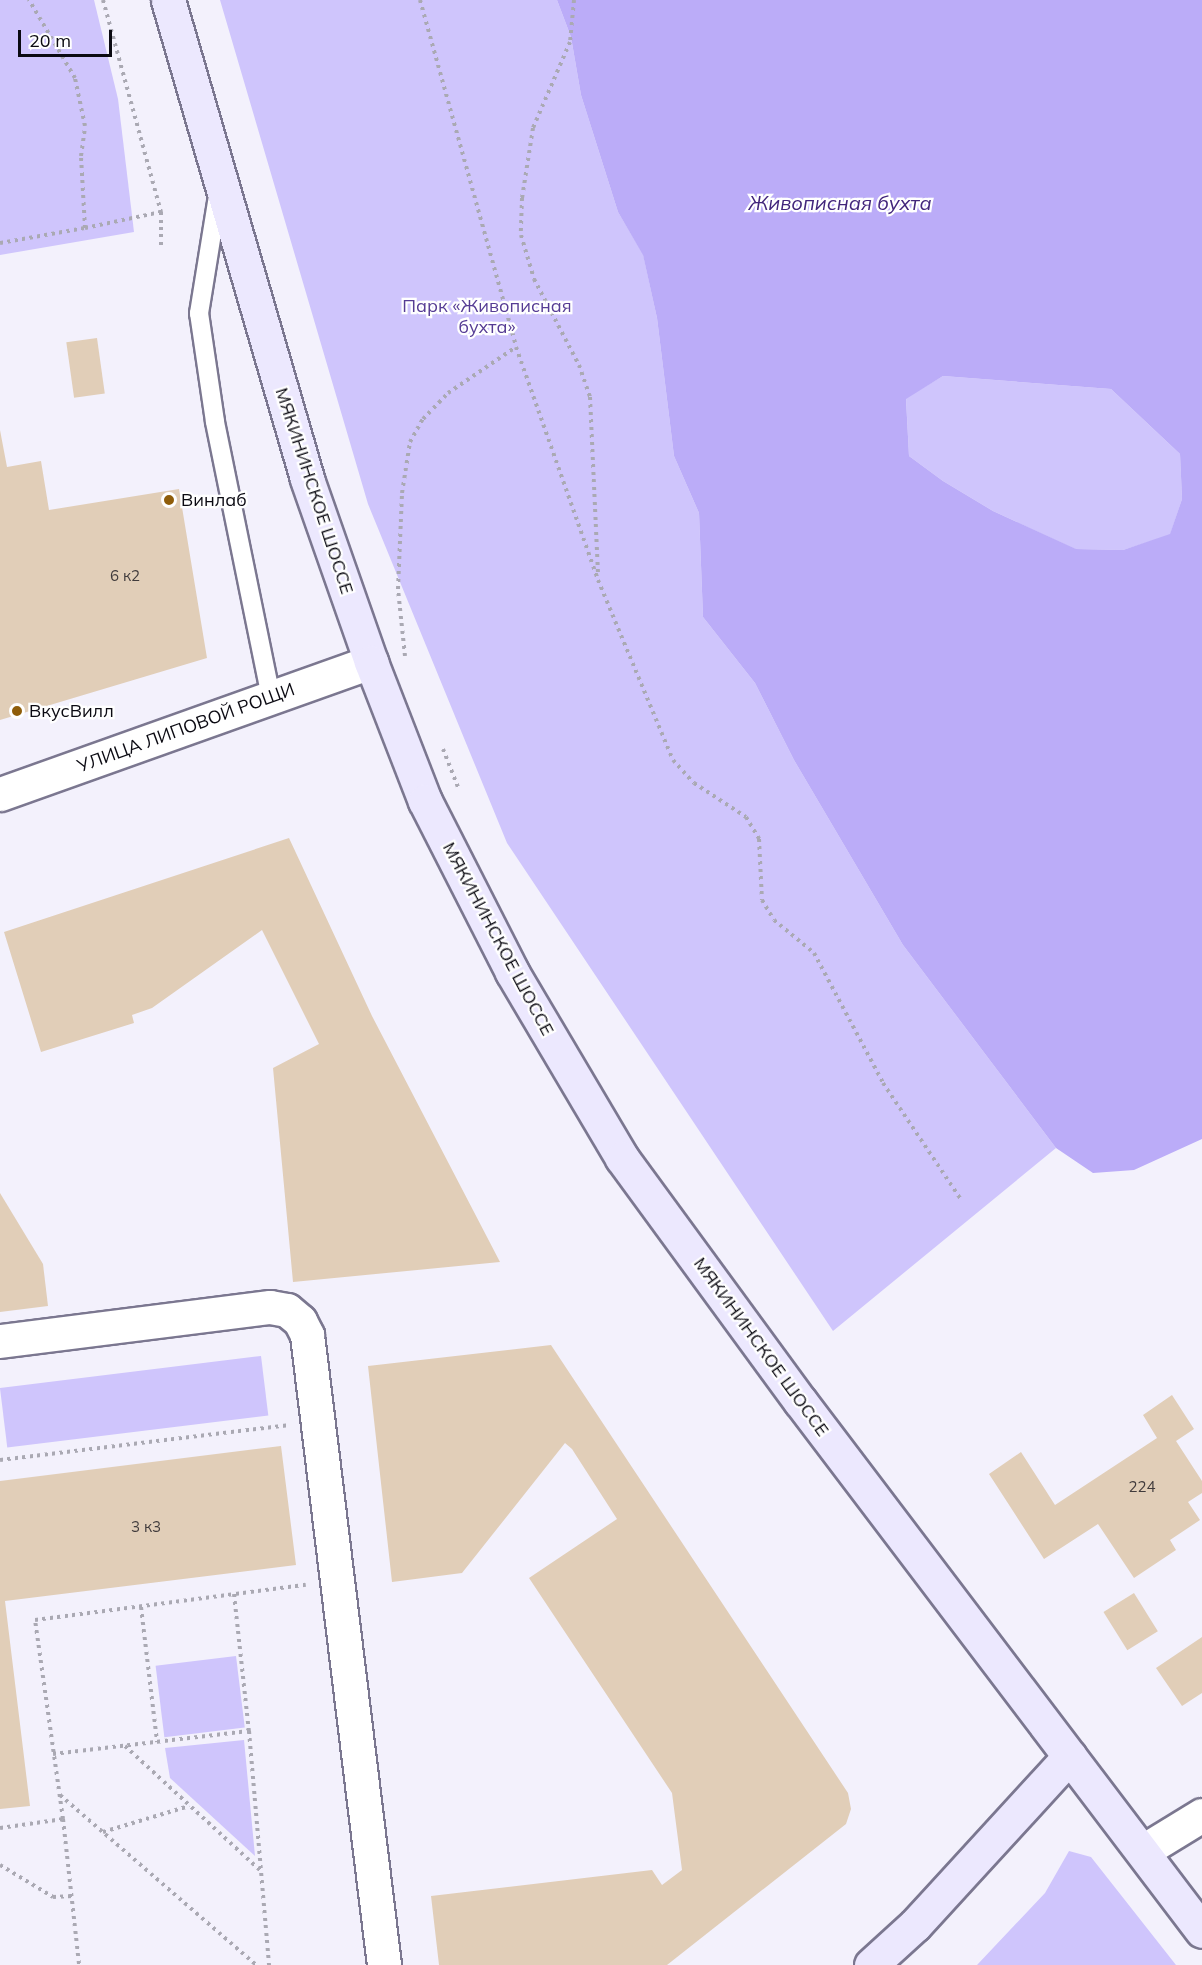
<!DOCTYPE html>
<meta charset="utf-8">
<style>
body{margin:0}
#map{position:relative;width:1202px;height:1965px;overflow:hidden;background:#f3f1fc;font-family:Mulish,sans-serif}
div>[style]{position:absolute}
.green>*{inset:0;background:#cfc5fc;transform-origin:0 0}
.water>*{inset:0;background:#bbacf8}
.building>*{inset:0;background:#e1ceb8;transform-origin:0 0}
.path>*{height:4px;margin-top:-2px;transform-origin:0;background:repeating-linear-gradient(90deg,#aaa9b3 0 3px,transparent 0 7.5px)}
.roads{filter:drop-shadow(2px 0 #7b7790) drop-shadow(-2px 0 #7b7790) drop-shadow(0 2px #7b7790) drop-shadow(0 -2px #7b7790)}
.lane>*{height:18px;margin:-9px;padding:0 9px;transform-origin:9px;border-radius:9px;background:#fff}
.street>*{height:33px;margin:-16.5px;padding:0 16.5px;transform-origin:16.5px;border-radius:16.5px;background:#fff}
.secondary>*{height:33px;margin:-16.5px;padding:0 16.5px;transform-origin:16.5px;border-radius:16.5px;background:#ece8fe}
.dots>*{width:16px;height:16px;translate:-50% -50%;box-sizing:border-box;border:3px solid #fff;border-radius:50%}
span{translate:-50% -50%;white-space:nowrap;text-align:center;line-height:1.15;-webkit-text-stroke:4.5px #fff;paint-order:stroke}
.number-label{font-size:15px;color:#403b3c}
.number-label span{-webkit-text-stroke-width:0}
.park-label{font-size:18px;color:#563c94}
.street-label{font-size:18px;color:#0b0a12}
.poi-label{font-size:18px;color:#0b0a12}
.left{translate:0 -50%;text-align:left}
.water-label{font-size:20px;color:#42267c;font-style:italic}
.scale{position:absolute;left:18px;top:30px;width:94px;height:27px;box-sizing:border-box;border:3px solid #0b0a12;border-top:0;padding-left:8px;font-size:18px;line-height:21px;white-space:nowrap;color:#0b0a12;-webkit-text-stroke:4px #fff;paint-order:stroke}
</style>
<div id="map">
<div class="green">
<i style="clip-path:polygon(0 0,94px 0,118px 99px,134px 232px,0 255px)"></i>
<i style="clip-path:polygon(220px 0,557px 0,571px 37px,581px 95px,618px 212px,643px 254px,657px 318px,674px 456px,699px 513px,703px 617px,755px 683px,794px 760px,903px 945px,1056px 1148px,833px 1331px,507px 843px,368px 504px)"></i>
<i style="clip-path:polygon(943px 376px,1111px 389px,1180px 454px,1182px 499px,1170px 535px,1123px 550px,1075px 549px,993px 511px,943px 481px,909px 456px,906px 398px)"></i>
<i style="left:261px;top:1356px;width:60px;height:263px;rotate:83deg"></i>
<i style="left:236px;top:1656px;width:72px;height:81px;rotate:83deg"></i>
<i style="clip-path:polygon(244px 1740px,255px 1856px,170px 1778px,165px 1748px)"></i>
<i style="clip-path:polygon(1069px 1851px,1091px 1857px,1176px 1965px,977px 1965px,1045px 1893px)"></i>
</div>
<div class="water">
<i style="clip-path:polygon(evenodd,557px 0,1202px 0,1202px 1139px,1134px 1170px,1093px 1173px,1056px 1148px,903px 945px,794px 760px,755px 683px,703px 617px,699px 513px,674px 456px,657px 318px,643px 255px,618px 212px,581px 95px,571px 37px,557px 0,943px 376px,1111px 389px,1180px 454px,1182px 499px,1170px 534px,1123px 550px,1076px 549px,993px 511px,943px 481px,909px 456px,906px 399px,943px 376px)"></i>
</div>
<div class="building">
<i style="left:97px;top:338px;width:56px;height:31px;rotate:82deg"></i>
<i style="clip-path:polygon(0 430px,7px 467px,41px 461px,49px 510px,179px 489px,207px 658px,0 720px)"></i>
<i style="clip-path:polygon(289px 838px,372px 1016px,500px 1262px,293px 1282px,273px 1068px,319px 1044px,262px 930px,152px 1008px,132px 1015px,134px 1023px,41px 1052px,4px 932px)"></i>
<i style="clip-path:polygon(0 1193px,43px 1264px,48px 1306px,0 1312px)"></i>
<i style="clip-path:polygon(551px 1345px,848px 1793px,851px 1809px,846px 1824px,667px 1965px,439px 1965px,431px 1896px,652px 1870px,662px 1885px,682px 1870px,672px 1793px,529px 1578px,617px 1519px,572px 1449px,565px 1443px,462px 1573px,392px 1582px,368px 1366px)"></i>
<i style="clip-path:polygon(1172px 1395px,1194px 1429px,1176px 1441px,1202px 1481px,1202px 1493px,1188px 1502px,1200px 1520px,1170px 1540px,1176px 1550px,1134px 1578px,1098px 1524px,1044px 1559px,989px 1474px,1021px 1452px,1055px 1505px,1157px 1438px,1143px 1415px)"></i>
<i style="clip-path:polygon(281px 1446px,296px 1565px,5px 1601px,30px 1806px,0 1809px,0 1481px)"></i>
<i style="left:1134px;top:1593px;width:45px;height:36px;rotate:58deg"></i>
<i style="clip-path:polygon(1202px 1637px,1202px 1693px,1182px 1706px,1156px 1668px)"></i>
</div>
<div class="path">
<i style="left:103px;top:0;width:220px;rotate:74.7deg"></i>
<i style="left:161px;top:212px;width:36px;rotate:90deg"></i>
<i style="left:420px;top:0;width:360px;rotate:74.5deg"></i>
<i style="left:516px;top:347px;width:247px;rotate:70.6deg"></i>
<i style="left:598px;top:580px;width:195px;rotate:67.4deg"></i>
<i style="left:673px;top:760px;width:31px;rotate:48deg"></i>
<i style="left:694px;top:783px;width:62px;rotate:33.2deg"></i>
<i style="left:746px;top:817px;width:26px;rotate:59deg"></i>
<i style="left:759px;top:839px;width:61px;rotate:87.2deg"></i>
<i style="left:762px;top:900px;width:23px;rotate:59deg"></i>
<i style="left:774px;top:920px;width:52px;rotate:39.5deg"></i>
<i style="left:814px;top:953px;width:147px;rotate:62deg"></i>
<i style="left:883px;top:1083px;width:142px;rotate:56.2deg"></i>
<i style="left:574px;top:0;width:42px;rotate:95.4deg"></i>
<i style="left:570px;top:42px;width:94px;rotate:113.3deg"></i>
<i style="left:533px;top:128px;width:71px;rotate:98.9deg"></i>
<i style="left:522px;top:198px;width:37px;rotate:92deg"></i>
<i style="left:521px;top:235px;width:46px;rotate:73.5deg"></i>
<i style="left:534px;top:279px;width:97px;rotate:62.4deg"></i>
<i style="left:579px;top:365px;width:34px;rotate:71deg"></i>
<i style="left:590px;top:397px;width:176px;rotate:87.4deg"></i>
<i style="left:85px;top:228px;width:78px;rotate:-11.9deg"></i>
<i style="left:0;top:243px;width:86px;rotate:-10deg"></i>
<i style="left:85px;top:228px;width:72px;rotate:-93.2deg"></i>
<i style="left:81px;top:156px;width:30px;rotate:-82deg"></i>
<i style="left:85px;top:126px;width:49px;rotate:-101.8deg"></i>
<i style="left:75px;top:78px;width:91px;rotate:-120.5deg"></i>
<i style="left:405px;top:656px;width:67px;rotate:-96deg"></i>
<i style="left:398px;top:589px;width:96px;rotate:-87.6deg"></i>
<i style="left:402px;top:493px;width:52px;rotate:-81.1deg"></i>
<i style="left:410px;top:442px;width:26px;rotate:-61deg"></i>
<i style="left:423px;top:419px;width:36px;rotate:-46deg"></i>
<i style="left:448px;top:393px;width:82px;rotate:-34.1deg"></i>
<i style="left:443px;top:749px;width:41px;rotate:68.5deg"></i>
<i style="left:0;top:1460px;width:290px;rotate:-6.9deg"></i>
<i style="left:234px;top:1594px;width:138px;rotate:83.8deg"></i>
<i style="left:141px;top:1607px;width:136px;rotate:83.2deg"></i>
<i style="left:125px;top:1746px;width:185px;rotate:42.6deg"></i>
<i style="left:53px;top:1754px;width:197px;rotate:-6.7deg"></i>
<i style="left:249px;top:1731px;width:235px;rotate:85.1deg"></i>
<i style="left:60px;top:1795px;width:259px;rotate:40.9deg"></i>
<i style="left:63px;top:1819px;width:147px;rotate:83.7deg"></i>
<i style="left:0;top:1828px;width:64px;rotate:-8.1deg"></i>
<i style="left:63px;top:1819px;width:201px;rotate:-98deg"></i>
<i style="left:35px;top:1620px;width:273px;rotate:-7.4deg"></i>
<i style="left:103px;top:1832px;width:90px;rotate:-16.8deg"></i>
<i style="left:0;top:1865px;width:62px;rotate:31.1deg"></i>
<i style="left:53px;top:1897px;width:20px;rotate:-3deg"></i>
</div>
<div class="roads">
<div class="lane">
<i style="left:218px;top:196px;width:119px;rotate:99.2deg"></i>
<i style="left:199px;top:313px;width:110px;rotate:81.6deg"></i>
<i style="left:215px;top:422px;width:282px;rotate:78.5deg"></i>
</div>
<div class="street">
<i style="left:0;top:794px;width:394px;rotate:-19.6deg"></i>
<i style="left:0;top:1341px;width:272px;rotate:-7.2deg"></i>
<i style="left:270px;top:1307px;width:17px;rotate:10deg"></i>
<i style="left:287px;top:1310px;width:17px;rotate:40deg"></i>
<i style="left:300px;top:1321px;width:16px;rotate:63deg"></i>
<i style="left:307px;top:1335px;width:635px;rotate:83.03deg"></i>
<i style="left:1143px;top:1851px;width:69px;rotate:-31.4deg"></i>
</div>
<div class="secondary">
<i style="left:168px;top:0;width:499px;rotate:73.8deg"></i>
<i style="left:307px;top:479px;width:194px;rotate:70.7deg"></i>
<i style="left:371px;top:662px;width:149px;rotate:68.8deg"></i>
<i style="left:425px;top:801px;width:192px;rotate:63deg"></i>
<i style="left:512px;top:972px;width:216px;rotate:59.4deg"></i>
<i style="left:622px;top:1158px;width:301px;rotate:53.8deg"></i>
<i style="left:800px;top:1401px;width:665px;rotate:52.82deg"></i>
<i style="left:871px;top:1965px;width:59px;rotate:-42.3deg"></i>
<i style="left:915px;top:1925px;width:229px;rotate:-47.5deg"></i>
</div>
</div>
<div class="dots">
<i style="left:169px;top:500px;background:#8f5d0a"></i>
<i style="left:17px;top:711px;background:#8f5d0a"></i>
</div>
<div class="number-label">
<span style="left:125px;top:576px">6 к2</span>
<span style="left:1142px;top:1487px">224</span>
<span style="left:146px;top:1527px">3 к3</span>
</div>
<div class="park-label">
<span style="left:487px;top:317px">Парк «Живописная<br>бухта»</span>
</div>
<div class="street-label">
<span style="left:314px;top:491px;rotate:72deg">МЯКИНИНСКОЕ ШОССЕ</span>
<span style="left:186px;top:728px;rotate:-20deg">УЛИЦА ЛИПОВОЙ РОЩИ</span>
<span style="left:498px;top:939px;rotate:62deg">МЯКИНИНСКОЕ ШОССЕ</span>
<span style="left:761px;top:1347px;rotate:54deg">МЯКИНИНСКОЕ ШОССЕ</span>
</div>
<div class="poi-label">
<span class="left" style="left:181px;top:500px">Винлаб</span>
<span class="left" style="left:29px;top:711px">ВкусВилл</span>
</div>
<div class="water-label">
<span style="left:840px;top:202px">Живописная бухта</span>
</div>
<div class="scale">20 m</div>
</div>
